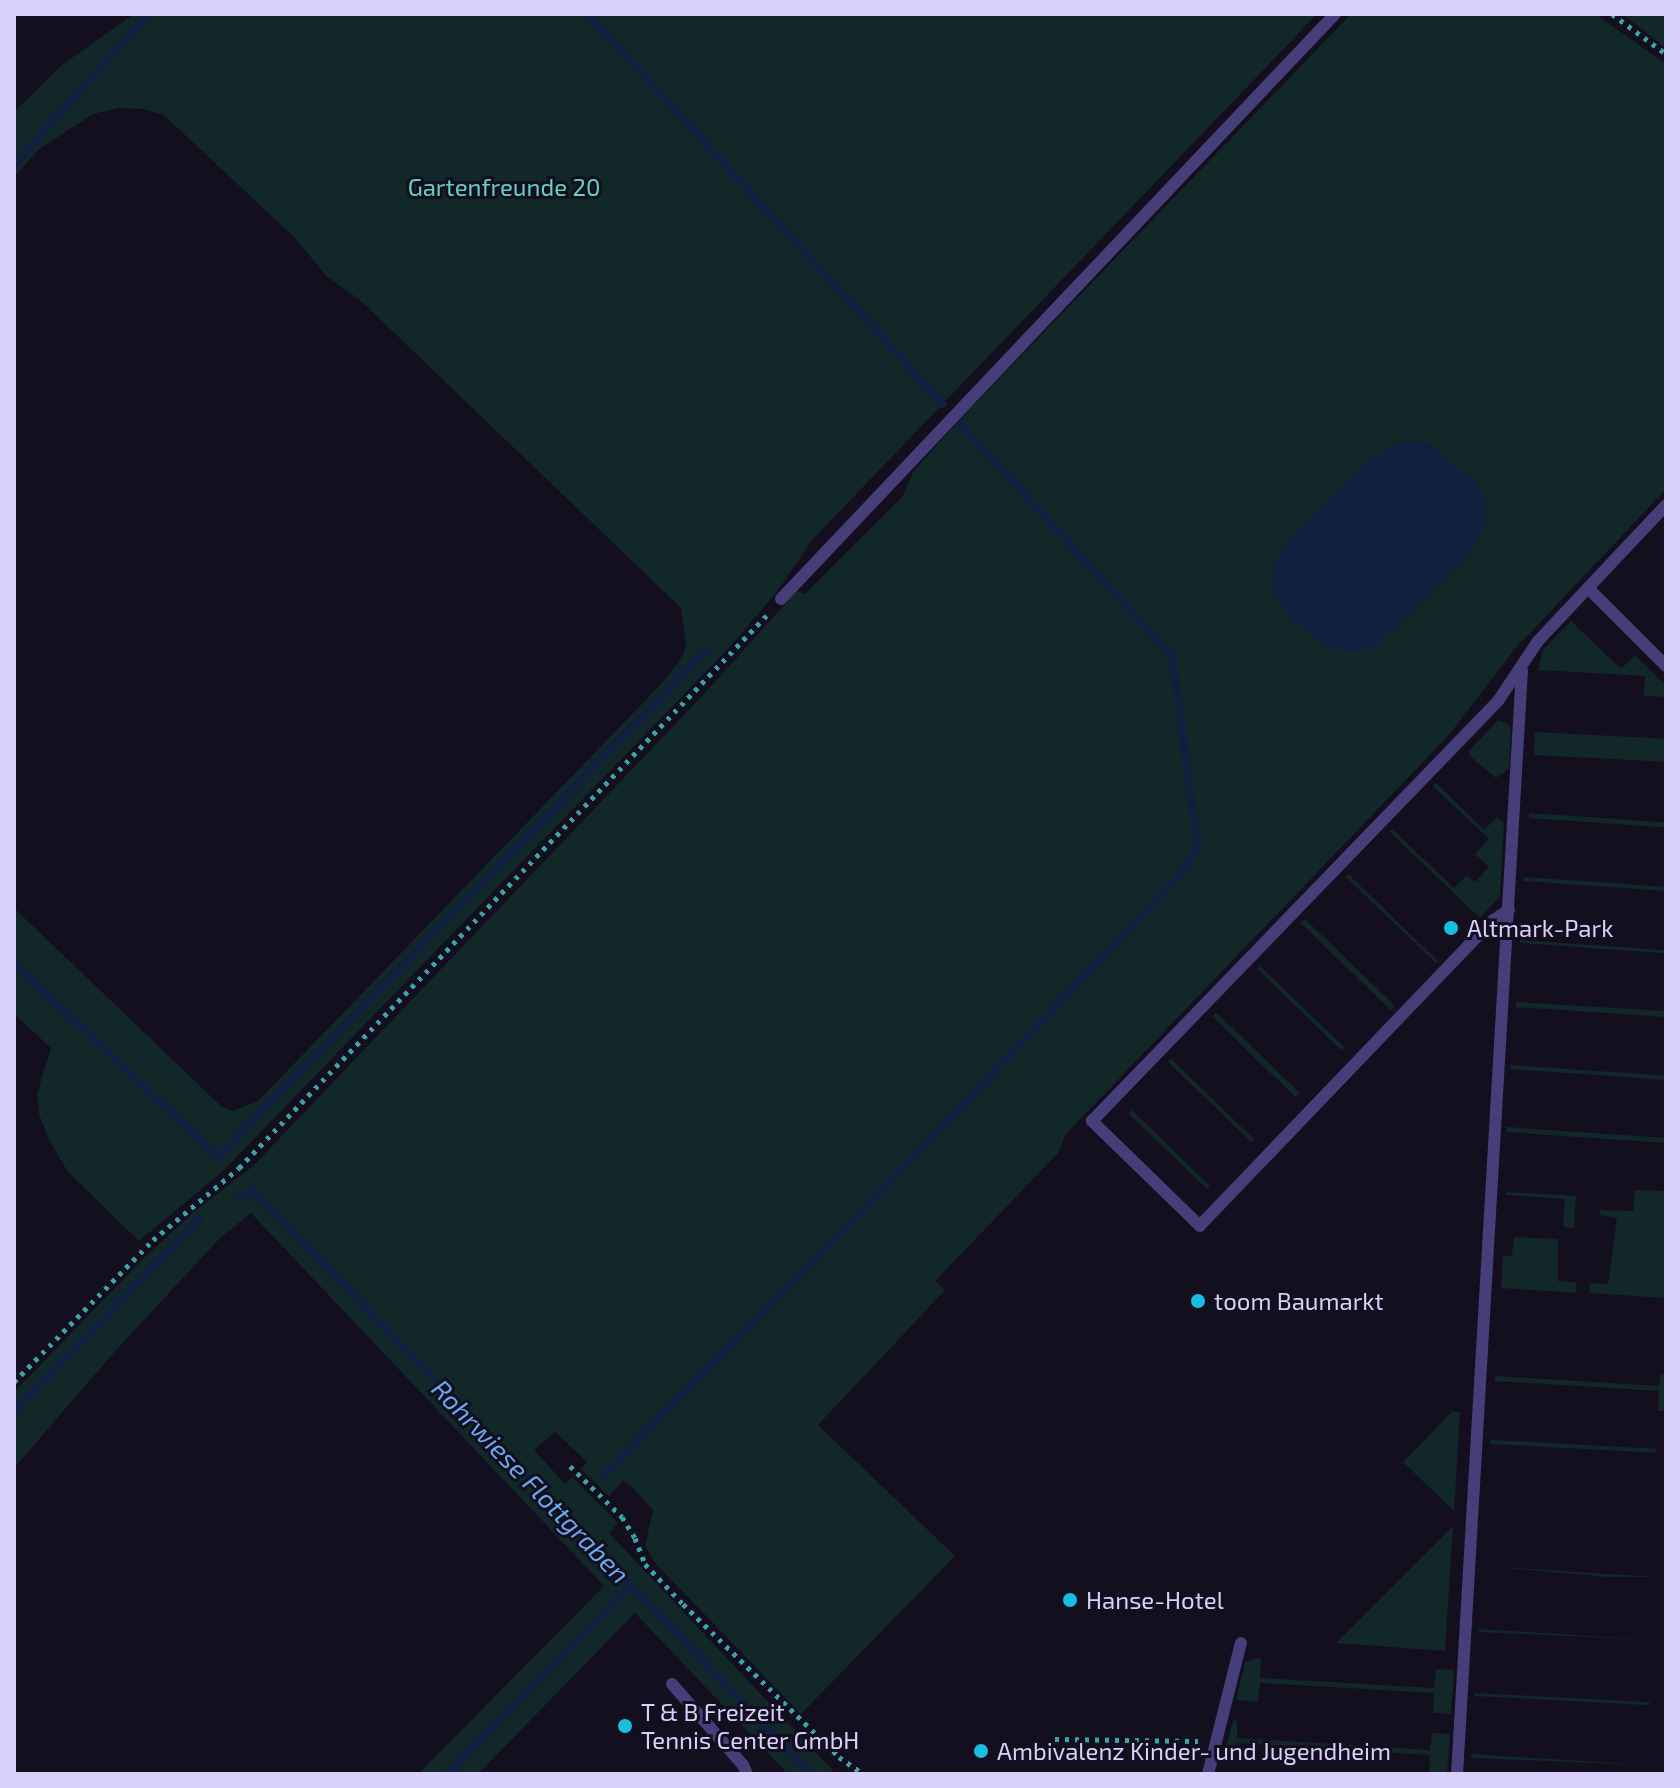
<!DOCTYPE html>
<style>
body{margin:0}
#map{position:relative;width:1680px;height:1788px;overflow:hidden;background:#130f1f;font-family:"Exo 2",sans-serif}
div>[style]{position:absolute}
.green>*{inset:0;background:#122728;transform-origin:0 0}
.water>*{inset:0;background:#122040}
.stream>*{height:8px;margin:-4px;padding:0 4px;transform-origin:4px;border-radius:4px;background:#122040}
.path>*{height:5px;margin-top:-2.5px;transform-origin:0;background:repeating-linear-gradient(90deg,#3aa5a6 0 4px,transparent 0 10px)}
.lane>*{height:12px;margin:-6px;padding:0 6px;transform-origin:6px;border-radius:6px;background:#453e79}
.dots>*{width:22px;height:22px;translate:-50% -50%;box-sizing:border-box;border:4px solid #130f1f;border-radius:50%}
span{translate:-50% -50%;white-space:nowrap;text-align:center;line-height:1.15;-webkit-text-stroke:6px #130f1f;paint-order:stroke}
.park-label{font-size:24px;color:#65d2bf}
.poi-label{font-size:24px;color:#d9d1fa}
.left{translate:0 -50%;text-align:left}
.water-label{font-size:26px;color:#6aa8f0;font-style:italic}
.frame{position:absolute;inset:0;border:16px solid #d9d1fa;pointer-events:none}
</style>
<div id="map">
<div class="green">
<i style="clip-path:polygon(134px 14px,1317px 14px,813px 539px,776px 593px,726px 651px,222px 1172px,139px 1241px,68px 1172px,50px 1142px,39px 1114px,37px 1094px,51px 1048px,14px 1014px,14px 908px,222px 1107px,233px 1111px,258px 1101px,665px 680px,683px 655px,686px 644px,681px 608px,360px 300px,326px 276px,296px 239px,164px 115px,144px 109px,119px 108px,93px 114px,38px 150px,14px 177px,14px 112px,62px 65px)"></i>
<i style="clip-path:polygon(1351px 14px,1595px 14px,1666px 64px,1666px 489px,1515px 649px,1448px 736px,1065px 1135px,1059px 1152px,935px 1281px,945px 1290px,818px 1425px,955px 1556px,801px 1714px,656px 1564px,645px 1546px,653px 1510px,633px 1488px,623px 1481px,609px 1496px,581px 1469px,587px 1462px,555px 1432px,534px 1450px,565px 1484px,572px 1477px,618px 1523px,609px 1533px,836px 1774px,788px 1774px,635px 1613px,478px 1774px,418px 1774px,604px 1586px,251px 1213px,221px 1237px,117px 1349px,14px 1468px,14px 1392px,148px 1254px,195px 1211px,253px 1166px,704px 694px,797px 591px,805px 594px,903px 496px,914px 470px,971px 408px)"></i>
<i style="clip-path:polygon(1622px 14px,1660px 14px,1666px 19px,1666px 48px)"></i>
<i style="clip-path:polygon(1571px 621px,1621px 669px,1635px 655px,1666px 686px,1666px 697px,1644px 696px,1645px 676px,1538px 670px,1543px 650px)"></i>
<i style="clip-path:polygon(1498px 720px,1508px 724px,1511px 730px,1509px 769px,1496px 778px,1471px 757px,1469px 751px)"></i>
<i style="left:1535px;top:732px;width:131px;height:23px;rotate:3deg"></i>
<i style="clip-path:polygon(1436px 783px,1484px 830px,1497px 817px,1504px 823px,1500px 896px,1480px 918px,1389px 831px,1392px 829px,1454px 888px,1467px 875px,1475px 882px,1489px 867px,1475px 854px,1489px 839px,1433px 786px)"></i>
<i style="left:1529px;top:813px;width:137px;height:5px;rotate:4deg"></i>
<i style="clip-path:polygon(1348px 874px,1438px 961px,1436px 963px,1346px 877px)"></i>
<i style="left:1524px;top:877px;width:142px;height:4px;rotate:4deg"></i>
<i style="left:1305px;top:919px;width:125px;height:6px;rotate:44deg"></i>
<i style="left:1520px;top:940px;width:146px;height:3px;rotate:4deg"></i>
<i style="left:1260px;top:966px;width:117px;height:4px;rotate:44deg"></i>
<i style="clip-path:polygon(1516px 1002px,1666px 1011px,1666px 1017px,1516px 1007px)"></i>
<i style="left:1216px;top:1012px;width:117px;height:6px;rotate:44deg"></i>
<i style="left:1171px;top:1059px;width:116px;height:4px;rotate:44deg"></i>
<i style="left:1511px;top:1065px;width:155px;height:4px;rotate:4deg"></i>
<i style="clip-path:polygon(1132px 1110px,1210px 1186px,1207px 1189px,1129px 1114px)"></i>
<i style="left:1507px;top:1127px;width:159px;height:5px;rotate:4deg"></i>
<i style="clip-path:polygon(1635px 1190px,1666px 1191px,1666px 1298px,1589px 1293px,1590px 1283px,1608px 1284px,1617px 1218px,1600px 1215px,1600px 1210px,1633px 1211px)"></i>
<i style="clip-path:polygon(1506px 1192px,1576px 1196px,1574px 1228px,1563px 1227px,1565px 1199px,1506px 1195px)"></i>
<i style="clip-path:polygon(1514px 1237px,1558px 1239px,1558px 1281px,1576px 1282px,1576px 1293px,1501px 1288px,1503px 1256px,1512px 1256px)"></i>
<i style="clip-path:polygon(1661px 1373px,1666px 1374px,1666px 1411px,1658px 1411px,1659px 1391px,1494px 1381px,1495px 1376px,1659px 1386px)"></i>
<i style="clip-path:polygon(1452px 1412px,1460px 1412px,1454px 1511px,1403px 1462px)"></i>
<i style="left:1491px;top:1440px;width:165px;height:4px;rotate:3deg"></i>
<i style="clip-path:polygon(1453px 1526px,1445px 1651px,1336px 1643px)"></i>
<i style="clip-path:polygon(1483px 1566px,1609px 1574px,1658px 1577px,1609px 1577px)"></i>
<i style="clip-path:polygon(1479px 1629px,1654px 1640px,1479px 1632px)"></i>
<i style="clip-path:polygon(1256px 1658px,1261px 1659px,1260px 1678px,1434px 1688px,1436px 1669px,1454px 1670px,1451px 1714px,1433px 1713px,1434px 1693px,1260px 1683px,1258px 1702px,1236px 1700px,1245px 1662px)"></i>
<i style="left:1475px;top:1693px;width:175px;height:3px;rotate:3deg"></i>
<i style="clip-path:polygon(1233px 1720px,1237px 1721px,1237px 1738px,1430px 1750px,1432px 1733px,1450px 1734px,1447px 1774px,1429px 1774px,1430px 1755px,1236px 1743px,1235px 1762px,1222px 1763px)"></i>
<i style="clip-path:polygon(1471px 1754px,1646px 1765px,1471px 1758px)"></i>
</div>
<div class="water">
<i style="clip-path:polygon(1402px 441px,1429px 444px,1475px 481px,1485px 498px,1486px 525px,1468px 556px,1377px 646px,1354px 652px,1329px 648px,1288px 617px,1273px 591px,1275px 561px,1291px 537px,1372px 458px)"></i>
</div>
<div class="stream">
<i style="left:588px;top:14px;width:527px;rotate:47.69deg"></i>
<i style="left:14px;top:165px;width:202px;rotate:-48.4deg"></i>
<i style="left:14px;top:963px;width:283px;rotate:43.6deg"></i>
<i style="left:218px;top:1157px;width:704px;rotate:-46.04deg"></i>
<i style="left:252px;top:1189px;width:809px;rotate:46.3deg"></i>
<i style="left:239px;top:1195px;width:17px;rotate:-3deg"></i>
<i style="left:14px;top:1412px;width:268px;rotate:-46.1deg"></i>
<i style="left:603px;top:1476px;width:404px;rotate:-45.7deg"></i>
<i style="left:885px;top:1187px;width:429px;rotate:-46.6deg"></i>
<i style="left:1180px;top:875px;width:33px;rotate:-57deg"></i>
<i style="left:1198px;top:847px;width:193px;rotate:-97.8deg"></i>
<i style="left:1172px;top:656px;width:313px;rotate:-132.4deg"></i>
<i style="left:447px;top:1774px;width:264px;rotate:-45.8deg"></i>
</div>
<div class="path">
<i style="left:1612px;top:14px;width:67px;rotate:36.5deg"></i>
<i style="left:14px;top:1382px;width:199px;rotate:-45.6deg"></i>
<i style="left:153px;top:1240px;width:112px;rotate:-39.9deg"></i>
<i style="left:239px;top:1168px;width:769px;rotate:-46.32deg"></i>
<i style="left:570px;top:1466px;width:73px;rotate:44.4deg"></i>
<i style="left:622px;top:1517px;width:25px;rotate:58deg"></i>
<i style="left:635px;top:1538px;width:28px;rotate:69deg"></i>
<i style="left:645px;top:1564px;width:55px;rotate:46.5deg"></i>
<i style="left:683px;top:1604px;width:219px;rotate:44.4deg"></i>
<i style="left:839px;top:1757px;width:29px;rotate:35deg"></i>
<i style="left:1055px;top:1739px;width:143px;rotate:0.8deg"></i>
</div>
<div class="lane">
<i style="left:1588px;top:588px;width:110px;rotate:45deg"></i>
<i style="left:781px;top:599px;width:806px;rotate:-46.56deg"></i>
<i style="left:1509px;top:910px;width:20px;rotate:147deg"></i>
<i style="left:1492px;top:921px;width:422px;rotate:133.8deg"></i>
<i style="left:1200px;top:1226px;width:151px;rotate:-135.8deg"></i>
<i style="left:1092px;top:1121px;width:584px;rotate:-45.97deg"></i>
<i style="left:1498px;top:701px;width:72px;rotate:-56.3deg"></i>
<i style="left:1538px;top:641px;width:187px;rotate:-46.7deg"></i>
<i style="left:672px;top:1684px;width:108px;rotate:48.8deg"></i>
<i style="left:743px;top:1765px;width:10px;rotate:66deg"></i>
<i style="left:1208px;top:1774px;width:135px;rotate:-75.9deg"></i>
<i style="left:1457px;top:1774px;width:1105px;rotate:-86.63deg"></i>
</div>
<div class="dots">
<i style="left:1451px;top:928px;background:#17bee0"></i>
<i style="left:1198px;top:1301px;background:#17bee0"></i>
<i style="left:1070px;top:1600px;background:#17bee0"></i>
<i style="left:625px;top:1726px;background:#17bee0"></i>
<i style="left:981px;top:1751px;background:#17bee0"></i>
</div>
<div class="park-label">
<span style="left:504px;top:187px">Gartenfreunde 20</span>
</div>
<div class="poi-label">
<span class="left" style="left:1467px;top:928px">Altmark-Park</span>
<span class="left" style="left:1214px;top:1301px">toom Baumarkt</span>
<span class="left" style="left:1086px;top:1600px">Hanse-Hotel</span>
<span class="left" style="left:641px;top:1726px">T &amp; B Freizeit<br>Tennis Center GmbH</span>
<span class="left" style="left:997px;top:1751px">Ambivalenz Kinder- und Jugendheim</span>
</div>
<div class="water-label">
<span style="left:531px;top:1481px;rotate:46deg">Rohrwiese Flottgraben</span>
</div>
<div class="frame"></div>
</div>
